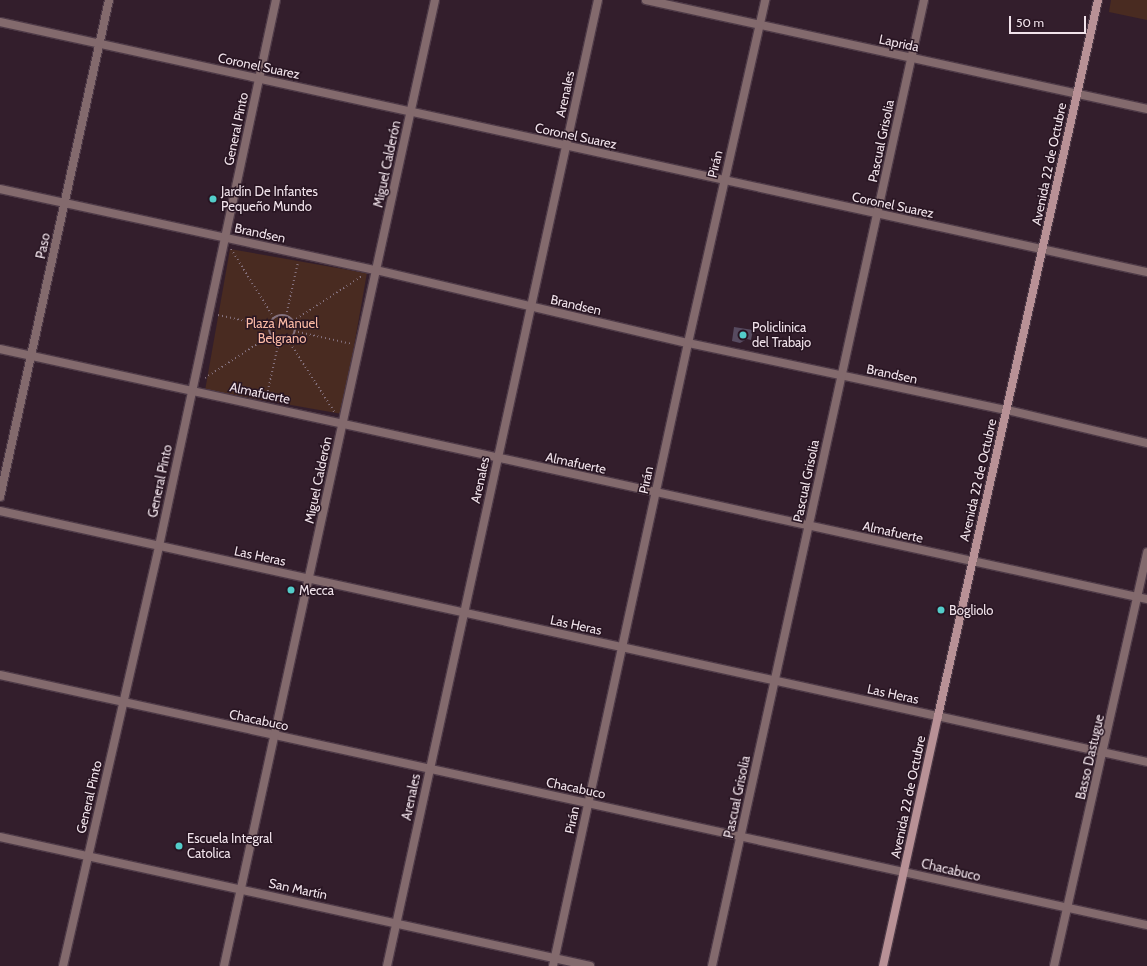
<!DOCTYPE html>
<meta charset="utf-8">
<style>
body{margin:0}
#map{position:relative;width:1147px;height:966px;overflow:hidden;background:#331e2c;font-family:Cabin,sans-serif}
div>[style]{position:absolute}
.green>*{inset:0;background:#492b21;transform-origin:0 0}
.building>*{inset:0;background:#574b60}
.path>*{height:2px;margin-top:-1px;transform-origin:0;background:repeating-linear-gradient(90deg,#84717d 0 1px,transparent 0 4px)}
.path>.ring{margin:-1px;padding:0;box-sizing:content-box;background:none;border:2px solid #84717d;border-radius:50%}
.roads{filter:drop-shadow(1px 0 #4e3a47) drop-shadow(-1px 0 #4e3a47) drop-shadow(0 1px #4e3a47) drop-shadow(0 -1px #4e3a47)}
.street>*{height:8px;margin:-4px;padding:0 4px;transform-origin:4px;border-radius:4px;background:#836a6d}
.secondary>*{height:8px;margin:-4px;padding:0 4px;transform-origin:4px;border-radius:4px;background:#b89196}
.dots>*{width:11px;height:11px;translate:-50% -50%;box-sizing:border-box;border:2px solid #281522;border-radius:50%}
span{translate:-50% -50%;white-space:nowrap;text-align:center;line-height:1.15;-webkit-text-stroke:3px #281522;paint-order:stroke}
.street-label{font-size:13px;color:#f1e3eb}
.poi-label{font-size:13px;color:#f1e3eb}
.left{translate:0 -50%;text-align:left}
.park-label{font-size:13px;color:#fbbaa5}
.scale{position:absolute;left:1009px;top:16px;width:77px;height:18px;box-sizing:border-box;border:2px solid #f1e3eb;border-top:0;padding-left:5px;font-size:12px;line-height:14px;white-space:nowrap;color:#f1e3eb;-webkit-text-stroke:3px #281522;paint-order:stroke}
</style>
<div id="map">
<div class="green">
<i style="clip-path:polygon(1111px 0,1147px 0,1147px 20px,1109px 12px)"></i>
<i style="left:230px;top:249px;width:139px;height:143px;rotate:10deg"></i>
</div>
<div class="building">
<i style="clip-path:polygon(734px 327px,753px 330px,751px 340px,747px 339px,740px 343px,732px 341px)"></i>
</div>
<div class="path">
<i style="left:231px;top:249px;width:81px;rotate:58.1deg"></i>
<i style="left:218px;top:315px;width:52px;rotate:12.2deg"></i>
<i class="ring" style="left:269px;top:315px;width:24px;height:24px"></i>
<i style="left:286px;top:316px;width:55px;rotate:-77.5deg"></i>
<i style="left:293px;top:321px;width:82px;rotate:-33.1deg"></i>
<i style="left:294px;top:331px;width:59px;rotate:12.6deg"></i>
<i style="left:288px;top:340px;width:87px;rotate:57.2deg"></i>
<i style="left:205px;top:378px;width:79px;rotate:-33.1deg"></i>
<i style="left:266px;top:399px;width:59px;rotate:-77.4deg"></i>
</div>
<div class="roads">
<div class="street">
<i style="left:646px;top:0;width:513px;rotate:12.27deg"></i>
<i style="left:0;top:22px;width:1174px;rotate:12.3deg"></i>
<i style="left:0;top:189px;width:385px;rotate:12.2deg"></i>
<i style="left:376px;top:270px;width:320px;rotate:13.2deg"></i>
<i style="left:688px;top:343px;width:326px;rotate:11.9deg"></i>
<i style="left:1007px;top:410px;width:144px;rotate:13.3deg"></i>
<i style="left:0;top:349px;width:1174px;rotate:12.3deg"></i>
<i style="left:0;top:497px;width:509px;rotate:-77.63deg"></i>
<i style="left:0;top:511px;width:1174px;rotate:12.34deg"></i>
<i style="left:0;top:675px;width:1174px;rotate:12.3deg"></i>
<i style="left:0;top:837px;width:604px;rotate:12.33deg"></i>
<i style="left:63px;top:966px;width:431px;rotate:-77.1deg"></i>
<i style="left:159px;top:546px;width:558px;rotate:-77.91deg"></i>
<i style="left:224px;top:966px;width:989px;rotate:-77.68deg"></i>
<i style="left:387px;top:966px;width:989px;rotate:-77.68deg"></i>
<i style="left:553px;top:966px;width:637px;rotate:-77.77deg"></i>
<i style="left:688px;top:343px;width:352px;rotate:-77.3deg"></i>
<i style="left:712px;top:966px;width:989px;rotate:-77.62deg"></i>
<i style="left:1054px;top:966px;width:424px;rotate:-77.3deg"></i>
</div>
<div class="secondary">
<i style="left:883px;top:966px;width:256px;rotate:-77.6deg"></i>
<i style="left:938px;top:716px;width:734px;rotate:-77.4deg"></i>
</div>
</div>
<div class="dots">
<i style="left:213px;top:199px;background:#53cdca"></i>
<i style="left:743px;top:335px;background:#53cdca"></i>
<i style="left:291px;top:590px;background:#53cdca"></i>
<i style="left:941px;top:610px;background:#53cdca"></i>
<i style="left:179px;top:846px;background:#53cdca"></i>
</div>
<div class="street-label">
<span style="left:899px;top:43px;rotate:12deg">Laprida</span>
<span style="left:259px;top:66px;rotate:12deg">Coronel Suarez</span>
<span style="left:565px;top:94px;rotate:-78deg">Arenales</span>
<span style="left:236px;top:129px;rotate:-78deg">General Pinto</span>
<span style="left:576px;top:136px;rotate:12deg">Coronel Suarez</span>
<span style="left:881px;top:141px;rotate:-78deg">Pascual Grisolia</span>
<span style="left:387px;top:164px;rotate:-78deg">Miguel Calderón</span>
<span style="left:715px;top:164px;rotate:-77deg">Pirán</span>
<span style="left:1049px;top:164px;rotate:-78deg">Avenida 22 de Octubre</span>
<span style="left:893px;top:205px;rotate:12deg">Coronel Suarez</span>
<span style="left:260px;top:233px;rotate:12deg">Brandsen</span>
<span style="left:43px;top:246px;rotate:-78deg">Paso</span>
<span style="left:576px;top:305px;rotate:13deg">Brandsen</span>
<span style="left:892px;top:374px;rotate:12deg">Brandsen</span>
<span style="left:260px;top:393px;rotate:12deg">Almafuerte</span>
<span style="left:576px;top:463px;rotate:12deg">Almafuerte</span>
<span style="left:318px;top:480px;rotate:-78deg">Miguel Calderón</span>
<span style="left:480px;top:480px;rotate:-78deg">Arenales</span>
<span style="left:646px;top:480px;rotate:-78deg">Pirán</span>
<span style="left:978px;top:480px;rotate:-77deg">Avenida 22 de Octubre</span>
<span style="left:160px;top:481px;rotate:-78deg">General Pinto</span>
<span style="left:806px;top:481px;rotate:-78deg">Pascual Grisolia</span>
<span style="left:893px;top:532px;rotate:12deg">Almafuerte</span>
<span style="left:260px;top:556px;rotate:12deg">Las Heras</span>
<span style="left:576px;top:625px;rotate:12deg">Las Heras</span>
<span style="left:893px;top:694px;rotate:12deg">Las Heras</span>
<span style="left:259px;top:720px;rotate:12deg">Chacabuco</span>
<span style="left:1090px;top:757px;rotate:-77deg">Basso Dastugue</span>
<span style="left:576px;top:788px;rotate:12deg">Chacabuco</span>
<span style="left:89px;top:797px;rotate:-77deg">General Pinto</span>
<span style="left:411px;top:797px;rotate:-78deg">Arenales</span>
<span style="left:737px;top:797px;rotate:-78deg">Pascual Grisolia</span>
<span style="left:908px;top:797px;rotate:-78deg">Avenida 22 de Octubre</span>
<span style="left:572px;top:820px;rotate:-78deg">Pirán</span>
<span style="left:951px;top:870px;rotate:13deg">Chacabuco</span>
<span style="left:298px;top:889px;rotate:12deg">San Martín</span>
</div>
<div class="poi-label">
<span class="left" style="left:221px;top:199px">Jardín De Infantes<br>Pequeño Mundo</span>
<span class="left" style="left:752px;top:335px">Policlinica<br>del Trabajo</span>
<span class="left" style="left:299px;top:590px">Mecca</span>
<span class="left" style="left:949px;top:610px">Bogliolo</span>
<span class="left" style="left:187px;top:846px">Escuela Integral<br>Catolica</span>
</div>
<div class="park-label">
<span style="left:282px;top:331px">Plaza Manuel<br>Belgrano</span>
</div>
<div class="scale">50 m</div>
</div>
